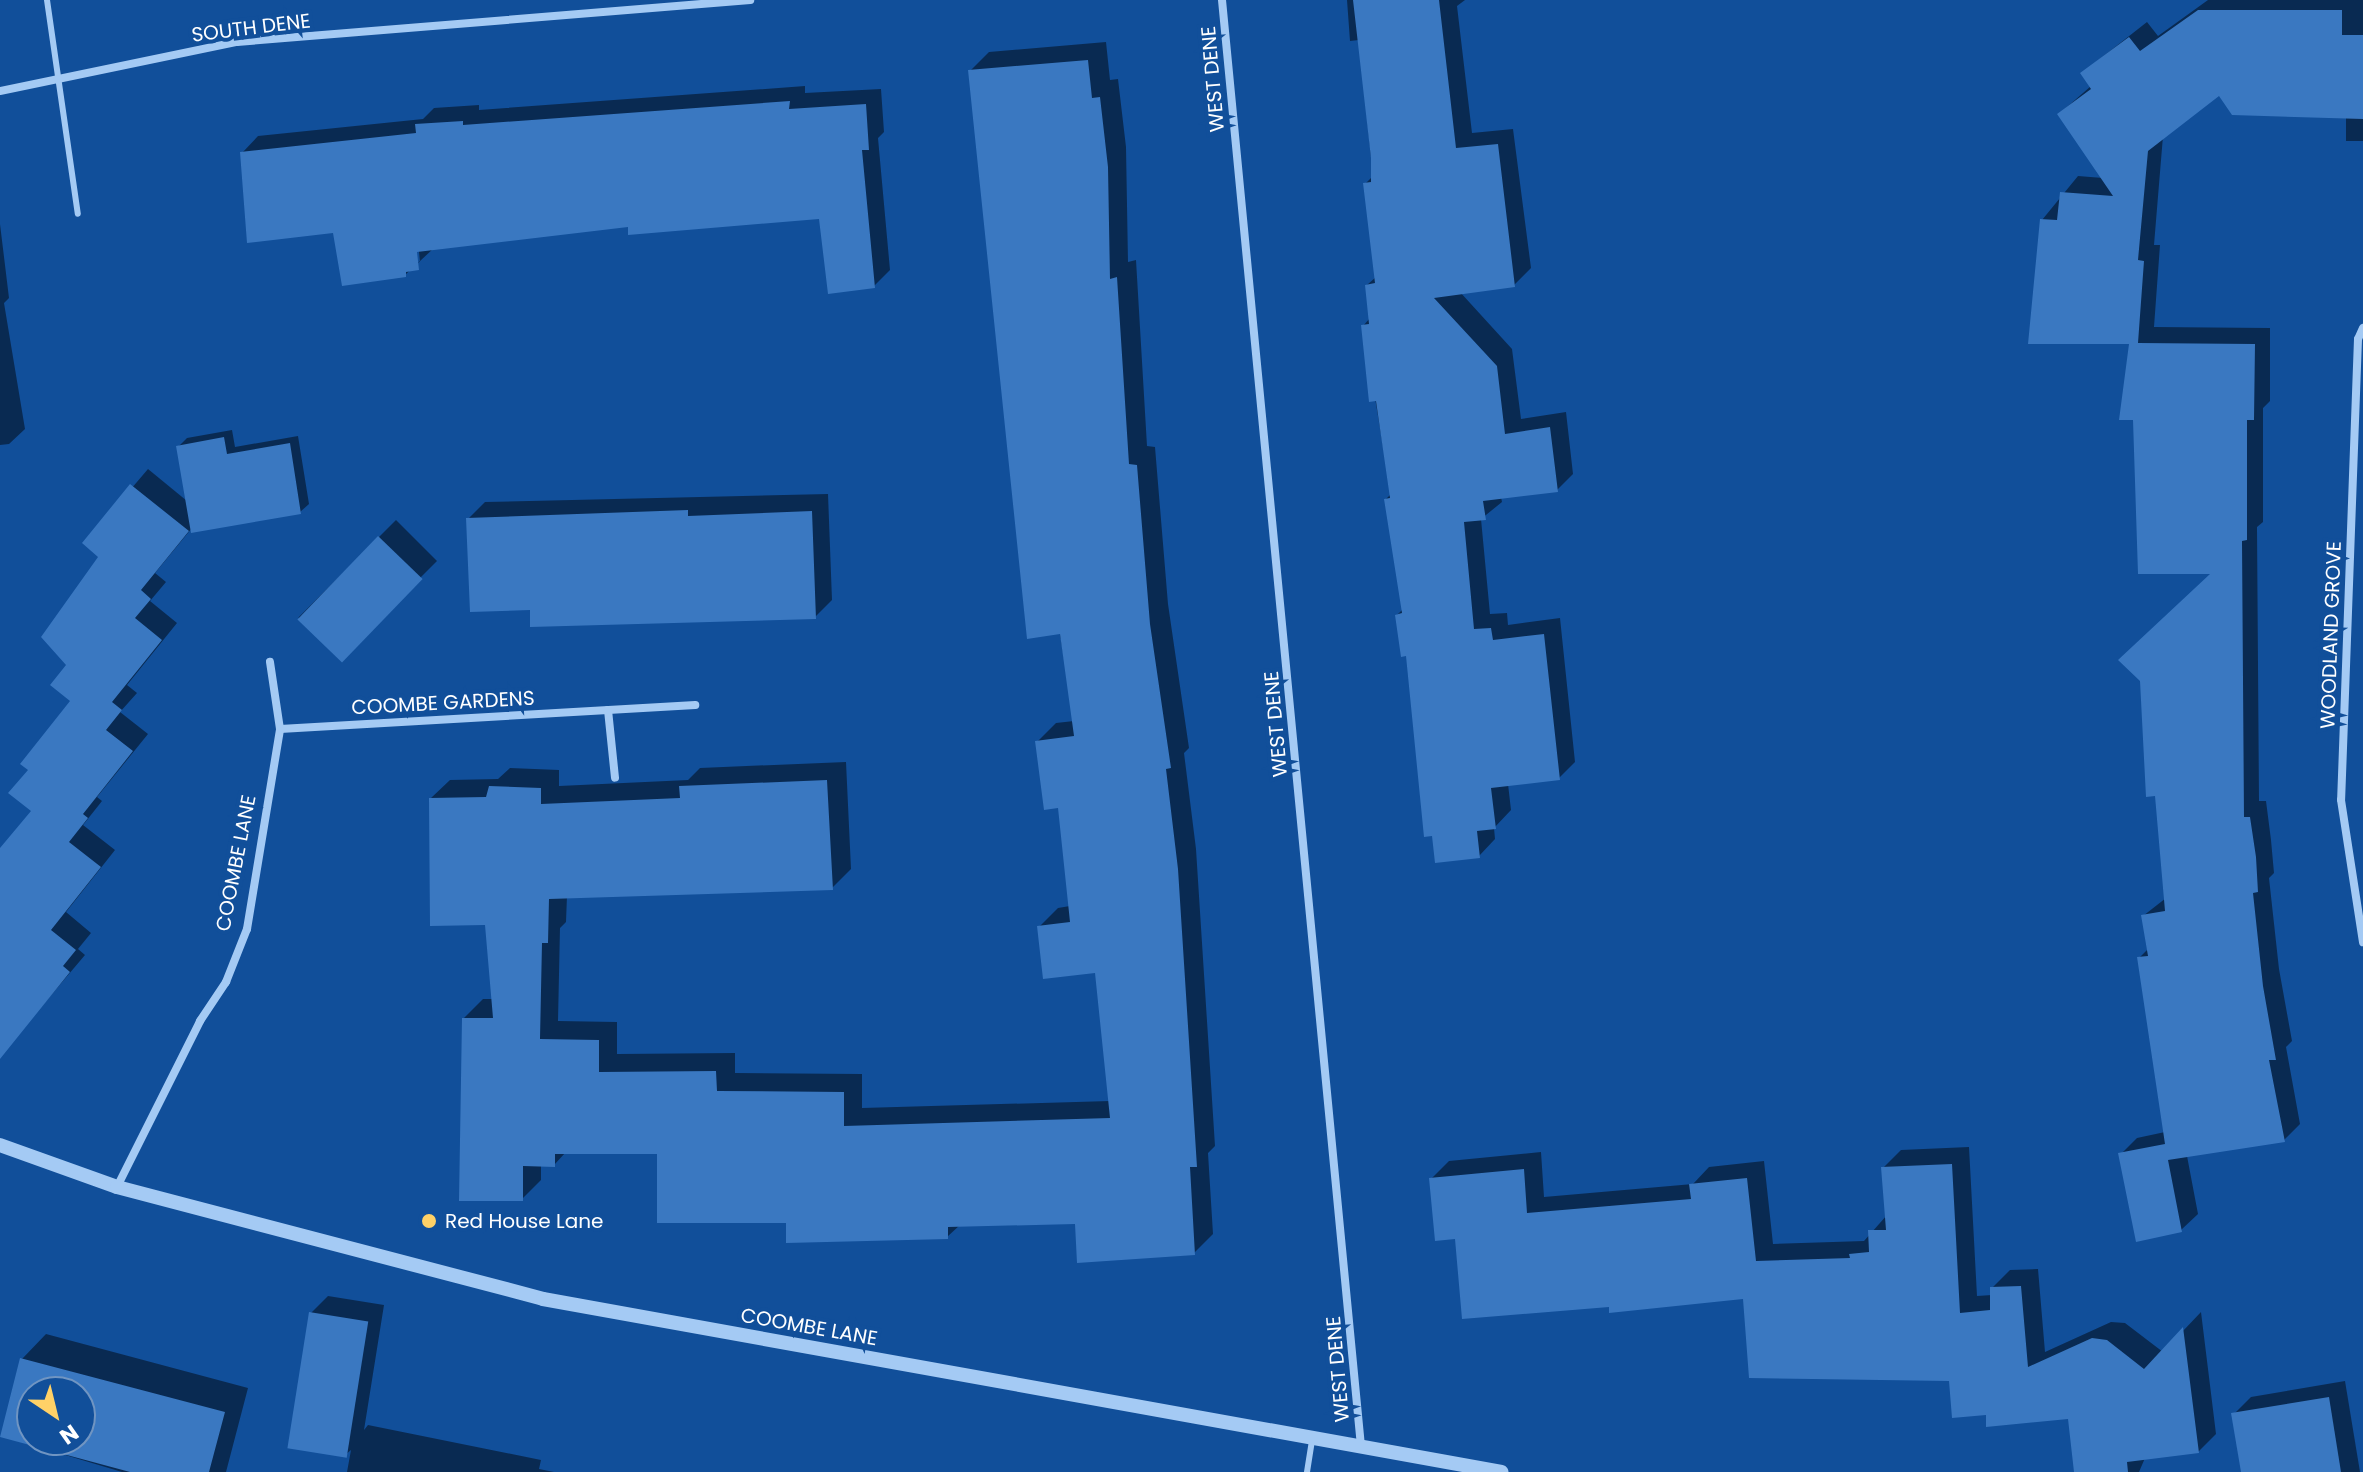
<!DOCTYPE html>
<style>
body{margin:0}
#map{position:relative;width:2363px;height:1472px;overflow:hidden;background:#114f9a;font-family:Poppins,sans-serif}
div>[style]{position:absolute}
.shadow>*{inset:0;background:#0007;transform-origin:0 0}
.building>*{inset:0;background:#3a78c1;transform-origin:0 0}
.service>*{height:6px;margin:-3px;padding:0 3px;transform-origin:3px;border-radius:3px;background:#a4caf4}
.minor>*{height:8px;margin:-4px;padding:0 4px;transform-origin:4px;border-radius:4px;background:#a4caf4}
.tertiary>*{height:14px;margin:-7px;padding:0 7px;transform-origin:7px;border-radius:7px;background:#a4caf4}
.dots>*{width:22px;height:22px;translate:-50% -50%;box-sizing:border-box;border:4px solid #114f9a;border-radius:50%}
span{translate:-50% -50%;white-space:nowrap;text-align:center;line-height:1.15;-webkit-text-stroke:8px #114f9a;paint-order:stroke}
.street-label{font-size:20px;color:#fff}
.poi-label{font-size:20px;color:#fff}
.left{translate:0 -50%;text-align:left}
.north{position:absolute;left:16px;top:1376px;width:80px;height:80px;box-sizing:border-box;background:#114f9a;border:2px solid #7095c2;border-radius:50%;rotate:145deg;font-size:22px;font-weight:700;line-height:32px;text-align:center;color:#fff}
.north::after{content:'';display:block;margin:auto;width:28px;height:36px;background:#ffd167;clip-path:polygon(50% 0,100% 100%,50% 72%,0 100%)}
</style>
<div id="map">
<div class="shadow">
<i style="clip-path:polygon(1347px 0,1465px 0,1457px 6px,1472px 133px,1513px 129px,1531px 268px,1514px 285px,1460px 292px,1512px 349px,1521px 419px,1566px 412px,1573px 474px,1557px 490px,1501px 497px,1502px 502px,1481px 519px,1490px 614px,1507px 613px,1508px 625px,1560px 618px,1575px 762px,1559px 778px,1508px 784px,1511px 810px,1494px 828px,1495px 839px,1479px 856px,1397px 615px,1404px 608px,1386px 499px,1391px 494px,1363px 326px,1370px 318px,1367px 285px,1376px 277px,1365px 184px,1373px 176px,1359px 40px,1350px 41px)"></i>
<i style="clip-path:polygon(2208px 0,2363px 0,2363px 141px,2346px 141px,2346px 116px,2220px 94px,2163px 136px,2154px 245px,2160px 245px,2154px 327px,2270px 328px,2270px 401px,2263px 408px,2263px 522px,2257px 527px,2259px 801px,2266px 801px,2271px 840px,2274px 873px,2269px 878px,2279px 969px,2292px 1041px,2286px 1047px,2300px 1124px,2284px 1140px,2187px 1156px,2198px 1214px,2181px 1230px,2121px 1154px,2137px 1138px,2165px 1132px,2139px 958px,2149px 948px,2143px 916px,2166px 898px,2214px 572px,2135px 418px,2131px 342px,2042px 220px,2078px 176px,2103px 178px,2059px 114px,2091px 86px,2082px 73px,2147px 22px,2158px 36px)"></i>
<i style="clip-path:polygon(1106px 42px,1110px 80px,1118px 79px,1126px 147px,1128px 262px,1136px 260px,1147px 446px,1155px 447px,1168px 604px,1189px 748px,1184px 753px,1196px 849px,1215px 1146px,1208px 1153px,1213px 1234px,1194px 1253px,1077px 1222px,960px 1225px,947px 1237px,788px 1221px,681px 1153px,566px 1152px,554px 1165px,541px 1164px,541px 1180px,522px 1199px,464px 1018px,483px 999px,494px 999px,487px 923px,431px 798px,450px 780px,498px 779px,510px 768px,559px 770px,559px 786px,688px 780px,700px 768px,846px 762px,851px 869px,832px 888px,567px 896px,566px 922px,560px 928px,558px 1021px,617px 1022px,617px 1054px,735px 1053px,735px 1073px,862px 1074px,862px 1108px,1110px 1101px,1097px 971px,1039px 927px,1058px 908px,1070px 906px,1059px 806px,1037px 742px,1056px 723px,1074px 721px,970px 71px,989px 52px)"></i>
<i style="clip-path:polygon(evenodd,805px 86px,805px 93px,881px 89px,884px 132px,878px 138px,890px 270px,874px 286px,820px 217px,630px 224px,434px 248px,405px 275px,334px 231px,242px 153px,258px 136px,423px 119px,434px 108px,479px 105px,479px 110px,805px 86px,418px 242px,420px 262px,416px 262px,418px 242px)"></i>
<i style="clip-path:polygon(0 224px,9px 298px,4px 303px,25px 429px,9px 444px,0 445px)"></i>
<i style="clip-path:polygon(232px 430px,235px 447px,298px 436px,309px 504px,300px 512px,192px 528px,155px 573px,166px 582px,150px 601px,177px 623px,127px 685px,137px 693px,120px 712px,148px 734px,97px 797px,102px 801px,83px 825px,115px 850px,66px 912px,91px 933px,78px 949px,85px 955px,19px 1033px,0 1018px,0 851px,33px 811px,31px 770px,73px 701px,69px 665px,105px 560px,85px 543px,148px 469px,187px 501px,178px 447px,187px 438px)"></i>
<i style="clip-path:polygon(828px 494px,832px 600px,815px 617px,532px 608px,468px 519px,485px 502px)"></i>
<i style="left:396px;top:520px;width:58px;height:138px;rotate:45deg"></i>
<i style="clip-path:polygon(1969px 1147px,1977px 1296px,1992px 1295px,1992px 1288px,2010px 1270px,2038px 1269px,2045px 1352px,2111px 1322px,2125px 1323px,2163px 1352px,2201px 1312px,2216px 1434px,2198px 1452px,2145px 1458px,2139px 1472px,2076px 1472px,2070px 1417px,1988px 1413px,1950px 1379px,1745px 1297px,1610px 1305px,1457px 1237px,1432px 1178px,1449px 1161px,1541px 1152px,1544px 1197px,1693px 1184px,1709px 1167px,1764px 1161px,1773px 1244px,1864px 1241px,1887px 1215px,1883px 1168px,1901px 1150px)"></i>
<i style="clip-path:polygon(328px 1296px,384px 1305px,364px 1430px,368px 1425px,541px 1460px,539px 1469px,554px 1472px,347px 1472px,351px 1450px,345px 1455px,311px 1313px)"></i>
<i style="clip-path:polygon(evenodd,46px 1334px,248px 1388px,226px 1472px,122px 1472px,2px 1436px,22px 1359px,46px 1334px,32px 1392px,80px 1392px,80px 1440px,32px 1440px,32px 1392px)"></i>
<i style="clip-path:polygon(2345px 1381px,2360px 1472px,2243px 1472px,2234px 1414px,2251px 1397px)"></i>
</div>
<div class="building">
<i style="clip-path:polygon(1353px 0,1439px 0,1456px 148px,1498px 144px,1515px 287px,1434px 298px,1497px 366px,1505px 434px,1550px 427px,1558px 492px,1483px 501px,1486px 520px,1464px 522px,1474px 629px,1491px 628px,1493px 640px,1544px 634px,1560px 780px,1491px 788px,1496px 829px,1477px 831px,1480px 858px,1435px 863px,1432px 836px,1424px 837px,1406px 656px,1401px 657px,1395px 615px,1402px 613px,1384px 499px,1390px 498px,1376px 401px,1369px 402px,1361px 325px,1369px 324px,1365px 285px,1375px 283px,1363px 183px,1371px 182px,1371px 158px)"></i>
<i style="clip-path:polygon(2198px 10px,2342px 10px,2342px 35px,2363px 35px,2363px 119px,2232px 115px,2219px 96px,2148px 151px,2138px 260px,2144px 261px,2138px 343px,2255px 344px,2254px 420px,2247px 420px,2247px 540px,2242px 541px,2244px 817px,2250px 817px,2256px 857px,2258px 892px,2253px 893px,2263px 986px,2276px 1060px,2269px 1060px,2285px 1142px,2168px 1160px,2182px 1232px,2136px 1242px,2118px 1153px,2165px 1144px,2137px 957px,2148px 956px,2141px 915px,2165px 911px,2155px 796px,2146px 797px,2140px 681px,2118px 660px,2210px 574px,2138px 574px,2133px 420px,2119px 420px,2129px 344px,2028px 344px,2040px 219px,2057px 220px,2060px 192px,2113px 196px,2057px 114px,2091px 89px,2080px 73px,2129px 37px,2140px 51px)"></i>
<i style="clip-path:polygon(1088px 60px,1092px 98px,1100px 97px,1108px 167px,1110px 279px,1117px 277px,1129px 464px,1137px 465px,1150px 624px,1171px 768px,1166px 769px,1178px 869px,1197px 1167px,1190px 1167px,1195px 1255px,1077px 1263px,1075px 1224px,948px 1227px,948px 1239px,786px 1243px,786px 1223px,657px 1223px,657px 1154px,555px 1154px,555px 1167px,523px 1166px,523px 1201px,459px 1201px,462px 1018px,493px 1018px,485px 925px,430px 926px,429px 798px,486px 797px,489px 786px,541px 788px,541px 804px,680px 798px,679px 786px,827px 780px,833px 890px,549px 899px,548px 943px,542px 943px,540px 1039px,599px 1040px,599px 1072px,716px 1071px,717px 1091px,844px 1092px,844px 1126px,1110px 1118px,1095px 973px,1043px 979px,1037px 926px,1070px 922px,1058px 808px,1044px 810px,1035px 741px,1074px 736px,1060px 634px,1027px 639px,968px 70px)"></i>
<i style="clip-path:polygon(790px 101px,789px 109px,866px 104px,869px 150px,862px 150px,875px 288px,828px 294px,819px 219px,628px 235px,628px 227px,417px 252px,419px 270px,406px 272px,406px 277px,342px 286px,333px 233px,247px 243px,240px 152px,416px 133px,415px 124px,463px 121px,463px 125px)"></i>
<i style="clip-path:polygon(224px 437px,227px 454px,290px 443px,301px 514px,191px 533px,176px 446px)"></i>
<i style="clip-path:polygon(130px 484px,189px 531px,141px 590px,151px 599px,135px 618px,162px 640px,112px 702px,122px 710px,106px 730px,133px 751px,83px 814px,88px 818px,69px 842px,101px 867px,51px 930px,76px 950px,63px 966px,70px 972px,0 1059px,0 848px,31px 811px,8px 793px,28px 770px,20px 764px,70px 701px,50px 685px,66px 665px,41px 637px,98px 557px,82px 543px)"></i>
<i style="clip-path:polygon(688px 510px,688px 516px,812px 511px,816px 619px,530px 627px,530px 610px,470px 612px,466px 518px)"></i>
<i style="left:378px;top:536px;width:62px;height:116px;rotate:44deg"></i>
<i style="clip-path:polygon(1952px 1164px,1960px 1313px,1990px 1310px,1990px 1287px,2021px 1286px,2028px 1367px,2092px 1338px,2107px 1340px,2144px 1369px,2183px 1327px,2199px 1453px,2127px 1462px,2128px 1472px,2074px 1472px,2068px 1419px,1986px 1427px,1986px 1415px,1952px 1418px,1949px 1381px,1749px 1378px,1743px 1299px,1609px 1313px,1609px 1307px,1462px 1319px,1455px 1239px,1435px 1241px,1429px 1178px,1524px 1169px,1527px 1213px,1691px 1199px,1689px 1184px,1747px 1178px,1756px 1261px,1850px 1258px,1849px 1254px,1869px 1252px,1868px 1230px,1886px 1230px,1881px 1167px)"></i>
<i style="left:309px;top:1312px;width:60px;height:138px;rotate:9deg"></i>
<i style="clip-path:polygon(evenodd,20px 1358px,225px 1412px,209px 1472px,130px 1472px,0 1437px,20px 1358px,32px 1392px,80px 1392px,80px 1440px,32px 1440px,32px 1392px)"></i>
<i style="clip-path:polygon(2329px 1397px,2341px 1472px,2241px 1472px,2231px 1413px)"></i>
</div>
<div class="service">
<i style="left:47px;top:0;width:216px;rotate:81.8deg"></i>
<i style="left:1307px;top:1472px;width:32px;rotate:-81deg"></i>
</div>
<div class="minor">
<i style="left:1222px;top:0;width:1453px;rotate:84.51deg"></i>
<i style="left:0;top:91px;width:242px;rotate:-11.7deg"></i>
<i style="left:237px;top:42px;width:515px;rotate:-4.68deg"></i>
<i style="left:2363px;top:328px;width:12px;rotate:114deg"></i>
<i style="left:2358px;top:339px;width:461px;rotate:92.1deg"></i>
<i style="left:2341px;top:800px;width:144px;rotate:81.2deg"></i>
<i style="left:608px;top:710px;width:68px;rotate:84.1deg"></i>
<i style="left:280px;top:729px;width:416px;rotate:-3.3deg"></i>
<i style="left:117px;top:1187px;width:186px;rotate:-63.4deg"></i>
<i style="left:200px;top:1021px;width:47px;rotate:-56.3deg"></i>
<i style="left:226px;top:982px;width:57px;rotate:-68.4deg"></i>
<i style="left:247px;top:929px;width:203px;rotate:-80.6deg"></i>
<i style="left:280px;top:729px;width:68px;rotate:-98.5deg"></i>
</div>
<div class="tertiary">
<i style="left:0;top:1145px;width:124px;rotate:19.7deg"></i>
<i style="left:117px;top:1187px;width:440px;rotate:14.7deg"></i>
<i style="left:543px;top:1299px;width:974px;rotate:10.23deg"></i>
</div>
<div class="dots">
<i style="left:429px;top:1221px;background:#ffd167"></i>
</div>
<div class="street-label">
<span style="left:251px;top:28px;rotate:-7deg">SOUTH DENE</span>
<span style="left:1213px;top:79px;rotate:-95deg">WEST DENE</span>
<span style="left:2331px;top:635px;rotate:-88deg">WOODLAND GROVE</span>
<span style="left:443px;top:703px;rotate:-3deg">COOMBE GARDENS</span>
<span style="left:1276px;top:724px;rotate:-95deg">WEST DENE</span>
<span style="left:236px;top:863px;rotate:-79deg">COOMBE LANE</span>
<span style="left:809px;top:1327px;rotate:10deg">COOMBE LANE</span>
<span style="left:1338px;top:1369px;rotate:-95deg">WEST DENE</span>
</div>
<div class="poi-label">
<span class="left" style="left:445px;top:1221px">Red House Lane</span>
</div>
<div class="north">N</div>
</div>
